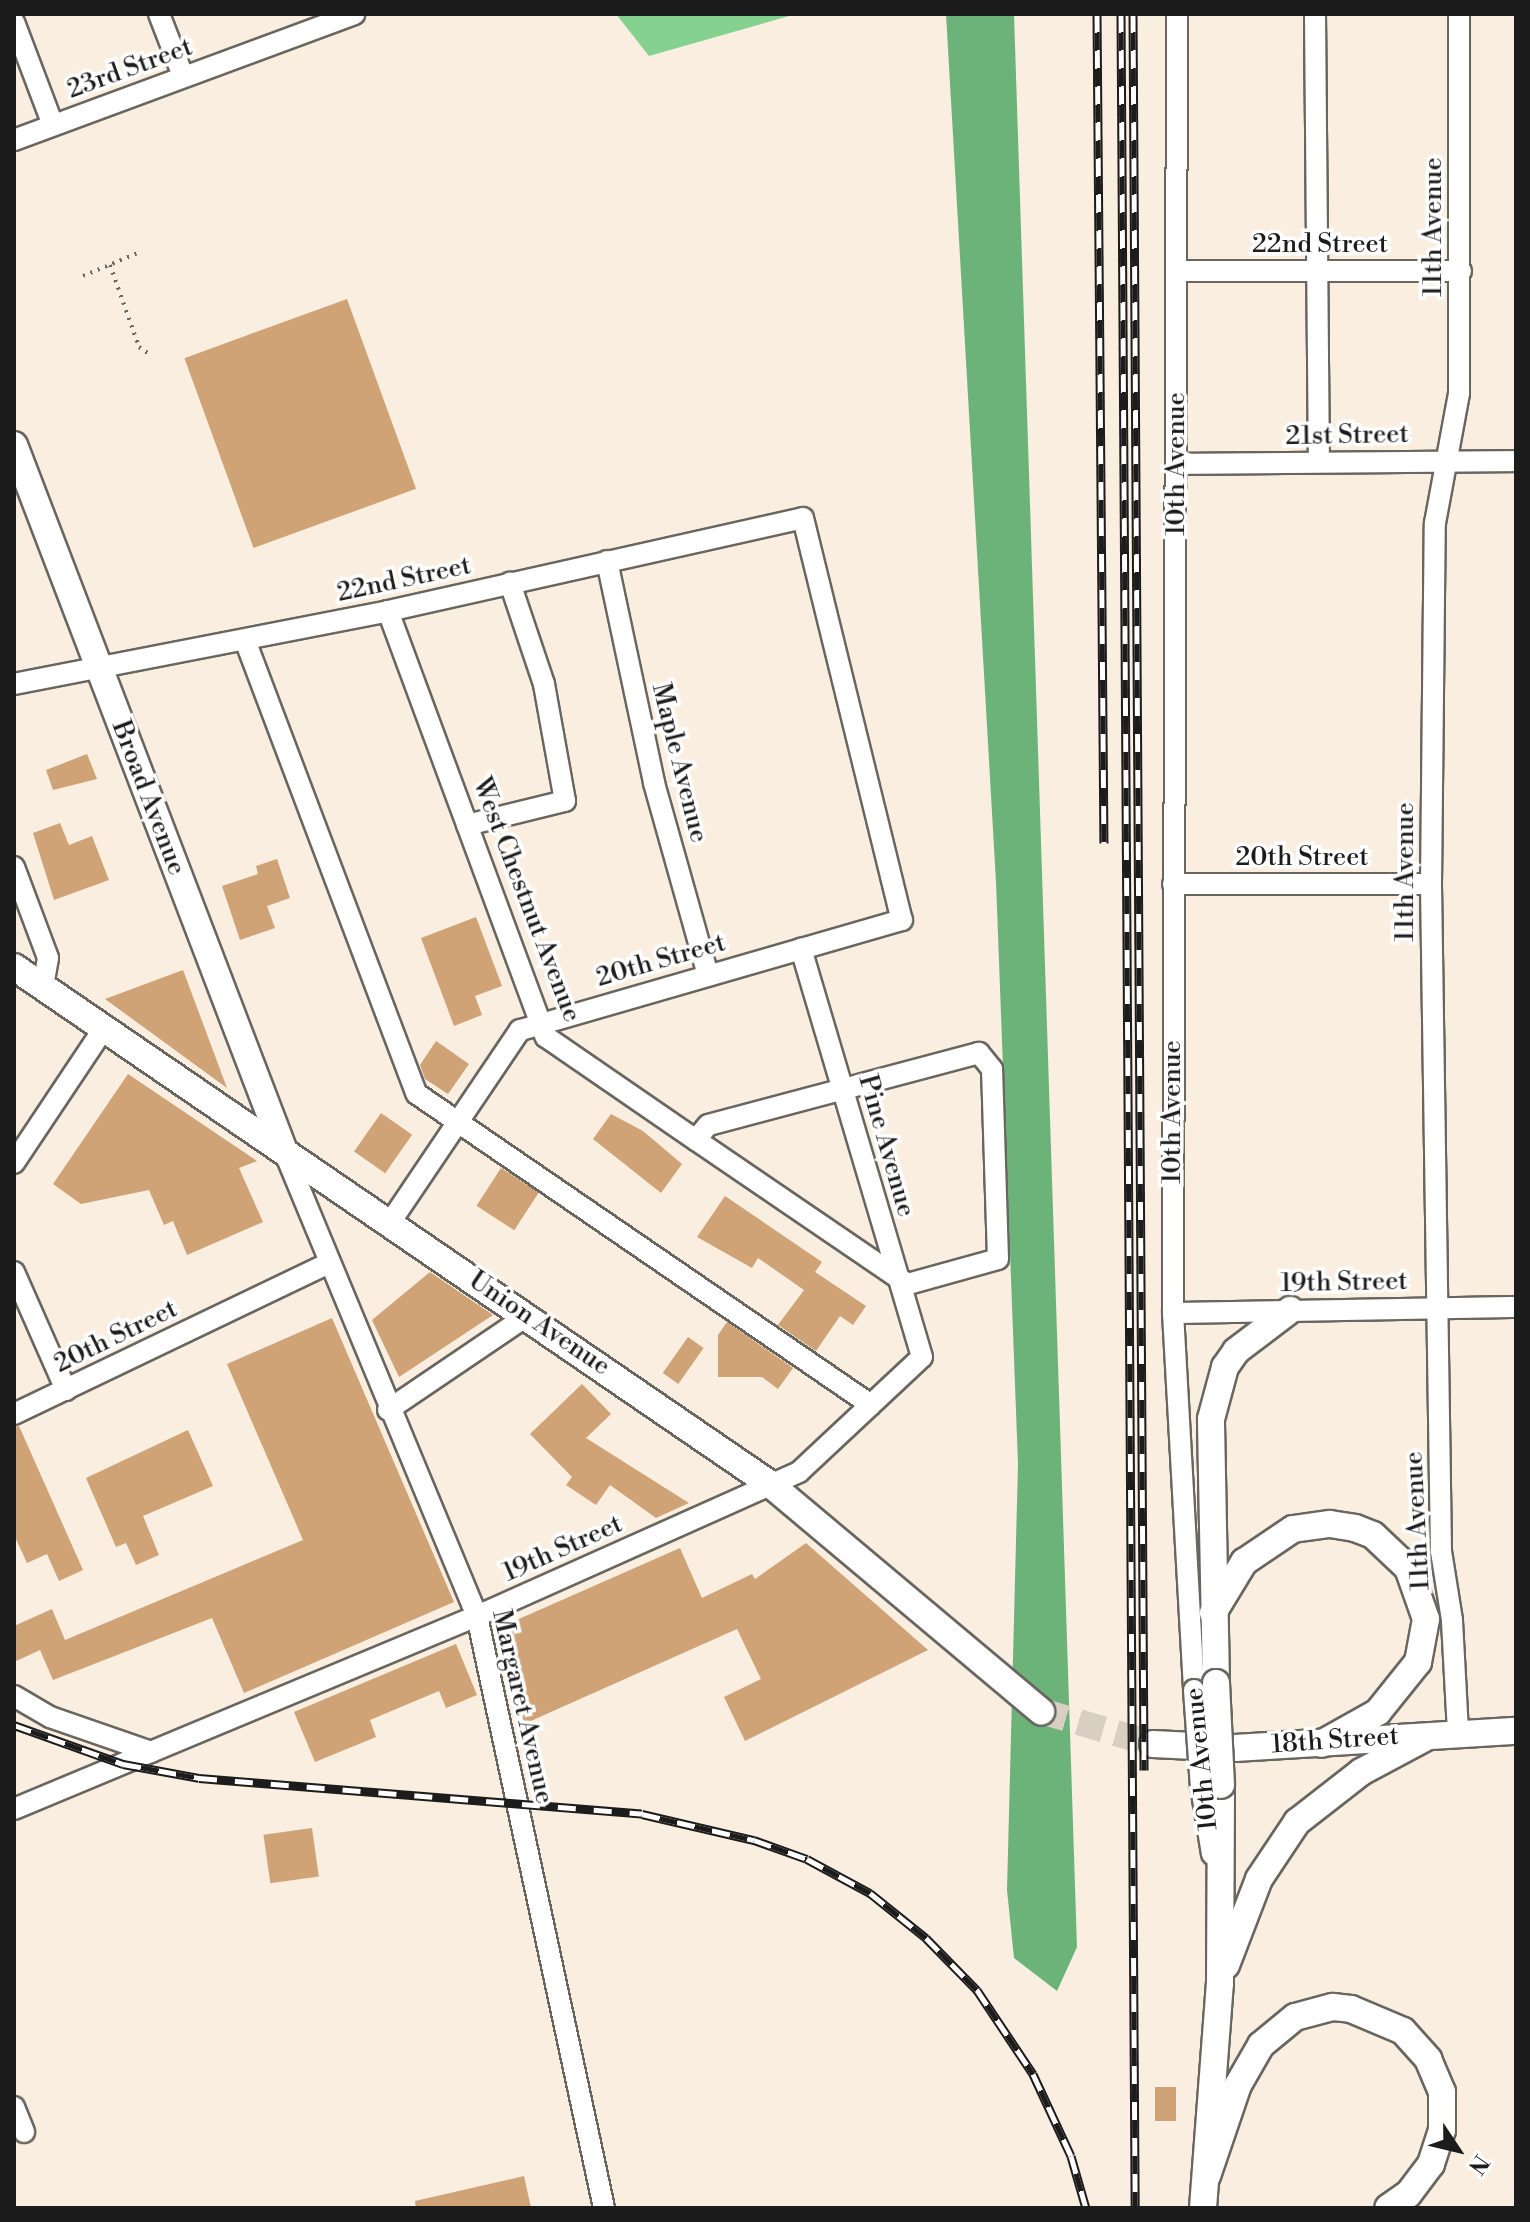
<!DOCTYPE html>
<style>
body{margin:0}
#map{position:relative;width:1530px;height:2222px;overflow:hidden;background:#f9eedf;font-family:"Libre Bodoni",serif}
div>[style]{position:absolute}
.green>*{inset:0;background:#85d18f}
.forest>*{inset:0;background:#6cb37a}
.building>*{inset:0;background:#d0a377;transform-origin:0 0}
.major-tunnel>*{height:26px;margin-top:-13px;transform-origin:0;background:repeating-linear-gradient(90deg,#d8cec2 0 26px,transparent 0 39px)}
.path>*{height:4px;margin-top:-2px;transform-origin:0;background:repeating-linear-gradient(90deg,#696660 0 2px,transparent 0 8px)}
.roads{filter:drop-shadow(2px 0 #696660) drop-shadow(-2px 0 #696660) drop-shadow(0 2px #696660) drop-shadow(0 -2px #696660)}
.minor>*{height:20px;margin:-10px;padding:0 10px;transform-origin:10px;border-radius:10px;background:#fff}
.major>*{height:26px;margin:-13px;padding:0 13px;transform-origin:13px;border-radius:13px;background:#fff}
.rail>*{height:9px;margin-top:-4.5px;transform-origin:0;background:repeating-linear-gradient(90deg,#fff 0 18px,#1c1c1c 0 36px);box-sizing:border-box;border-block:2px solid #1c1c1c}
.bridges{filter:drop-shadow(2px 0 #696660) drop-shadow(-2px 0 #696660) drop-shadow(0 2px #696660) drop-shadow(0 -2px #696660)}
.minor-bridge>*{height:20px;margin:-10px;padding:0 10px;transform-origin:10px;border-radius:10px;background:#fff}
.major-bridge>*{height:26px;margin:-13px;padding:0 13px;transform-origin:13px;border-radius:13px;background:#fff}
span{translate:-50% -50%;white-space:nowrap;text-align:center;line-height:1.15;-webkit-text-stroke:7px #fff;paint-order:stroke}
.street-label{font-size:26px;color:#1c1c1c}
.frame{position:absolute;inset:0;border:16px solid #1c1c1c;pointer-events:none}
.north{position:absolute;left:1418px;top:2110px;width:80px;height:80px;-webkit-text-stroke:6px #fff;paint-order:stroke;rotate:125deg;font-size:22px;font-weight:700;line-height:32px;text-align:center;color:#1c1c1c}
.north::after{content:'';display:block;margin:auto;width:28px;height:36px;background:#1c1c1c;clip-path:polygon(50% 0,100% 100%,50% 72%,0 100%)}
</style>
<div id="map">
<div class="green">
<i style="clip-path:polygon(616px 14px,796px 14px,649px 56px)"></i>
</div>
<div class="forest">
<i style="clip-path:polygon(946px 14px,1014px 14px,1077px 1947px,1057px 1991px,1014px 1958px,1007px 1890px,1018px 1464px,996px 882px)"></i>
</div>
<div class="building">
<i style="left:347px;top:299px;width:202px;height:173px;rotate:70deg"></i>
<i style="clip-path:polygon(87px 754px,97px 779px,53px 790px,46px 770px)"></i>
<i style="clip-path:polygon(60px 823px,69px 845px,92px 836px,109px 880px,54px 900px,33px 833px)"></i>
<i style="clip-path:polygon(277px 859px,290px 898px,267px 906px,275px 928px,240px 940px,222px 886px,258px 874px,256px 866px)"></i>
<i style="clip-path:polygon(476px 917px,502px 986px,475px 996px,482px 1015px,454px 1026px,421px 938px)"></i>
<i style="clip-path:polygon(183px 970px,227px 1088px,105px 999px)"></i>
<i style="clip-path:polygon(436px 1041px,469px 1064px,448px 1094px,425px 1079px,420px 1065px)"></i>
<i style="clip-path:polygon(128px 1074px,257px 1161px,239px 1168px,263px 1222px,187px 1255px,173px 1221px,164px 1225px,149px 1190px,81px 1204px,53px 1184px)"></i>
<i style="left:381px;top:1113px;width:38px;height:47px;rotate:35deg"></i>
<i style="clip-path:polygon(611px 1114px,643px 1131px,682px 1164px,661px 1193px,593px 1139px)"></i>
<i style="left:501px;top:1168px;width:45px;height:45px;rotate:33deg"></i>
<i style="clip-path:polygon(725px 1196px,822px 1262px,815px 1272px,866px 1306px,853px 1325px,840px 1316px,816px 1351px,778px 1325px,804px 1290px,758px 1258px,752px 1268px,697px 1237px)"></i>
<i style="clip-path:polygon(430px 1272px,493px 1315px,399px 1377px,372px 1320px)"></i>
<i style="clip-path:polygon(332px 1318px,454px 1602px,244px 1693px,212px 1618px,53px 1680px,40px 1650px,14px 1662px,14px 1626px,52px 1609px,65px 1640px,303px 1540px,227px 1364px)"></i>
<i style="clip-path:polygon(727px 1322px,793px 1368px,778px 1389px,762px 1377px,718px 1377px,718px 1335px)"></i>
<i style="left:688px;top:1337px;width:19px;height:44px;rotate:35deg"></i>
<i style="clip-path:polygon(582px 1384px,611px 1414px,586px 1438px,689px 1503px,656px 1518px,610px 1485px,596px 1505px,566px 1485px,572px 1477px,530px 1434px)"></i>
<i style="clip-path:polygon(19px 1426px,83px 1570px,59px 1581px,47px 1554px,27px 1563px,14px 1535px,14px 1427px)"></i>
<i style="clip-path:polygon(188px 1430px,213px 1486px,143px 1516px,159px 1555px,136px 1565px,126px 1543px,116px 1547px,86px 1478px)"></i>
<i style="clip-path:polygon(806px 1543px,928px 1650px,745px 1741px,724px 1697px,761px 1679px,737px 1629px,524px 1724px,503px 1626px,680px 1548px,702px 1598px,752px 1574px,755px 1579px)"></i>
<i style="clip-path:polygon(456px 1644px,477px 1695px,446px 1708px,439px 1691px,370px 1720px,376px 1737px,315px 1762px,294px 1712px)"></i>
<i style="left:312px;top:1828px;width:49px;height:49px;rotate:82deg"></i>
<i style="left:1155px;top:2087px;width:21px;height:34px"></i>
<i style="clip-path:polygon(524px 2176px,531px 2208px,416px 2208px,415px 2201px)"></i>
</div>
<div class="major-tunnel">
<i style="left:1041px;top:1711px;width:117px;rotate:16.4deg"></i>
</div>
<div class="path">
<i style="left:110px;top:265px;width:87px;rotate:70.5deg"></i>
<i style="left:139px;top:347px;width:12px;rotate:35deg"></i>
<i style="left:83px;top:276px;width:62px;rotate:-22.8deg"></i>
</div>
<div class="roads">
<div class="minor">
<i style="left:159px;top:14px;width:66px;rotate:68.8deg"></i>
<i style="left:1177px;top:14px;width:1299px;rotate:90.18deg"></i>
<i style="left:1173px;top:1313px;width:378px;rotate:86.8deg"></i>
<i style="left:1315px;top:14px;width:448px;rotate:89.5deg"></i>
<i style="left:14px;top:22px;width:110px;rotate:69.3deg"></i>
<i style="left:14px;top:140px;width:363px;rotate:-20.3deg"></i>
<i style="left:1178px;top:271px;width:283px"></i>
<i style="left:1178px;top:464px;width:338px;rotate:-0.5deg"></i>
<i style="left:607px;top:561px;width:227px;rotate:78deg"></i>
<i style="left:654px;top:783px;width:199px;rotate:74.3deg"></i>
<i style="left:388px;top:611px;width:454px;rotate:69.7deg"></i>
<i style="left:546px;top:1037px;width:182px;rotate:34.5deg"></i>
<i style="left:696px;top:1140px;width:245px;rotate:34.3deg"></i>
<i style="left:898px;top:1278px;width:12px;rotate:31deg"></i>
<i style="left:908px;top:1284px;width:93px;rotate:-15.5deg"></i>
<i style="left:998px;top:1259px;width:190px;rotate:-91.8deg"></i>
<i style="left:992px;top:1069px;width:21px;rotate:-129deg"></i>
<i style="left:979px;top:1053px;width:280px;rotate:165.1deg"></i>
<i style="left:708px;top:1125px;width:19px;rotate:129deg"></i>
<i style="left:245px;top:640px;width:485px;rotate:69.3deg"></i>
<i style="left:417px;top:1094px;width:550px;rotate:34.41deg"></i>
<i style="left:14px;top:684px;width:381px;rotate:-11deg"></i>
<i style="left:388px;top:611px;width:425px;rotate:-12.6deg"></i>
<i style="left:803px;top:518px;width:414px;rotate:76.2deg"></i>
<i style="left:902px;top:920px;width:398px;rotate:163.9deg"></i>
<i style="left:520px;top:1030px;width:233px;rotate:124deg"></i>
<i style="left:467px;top:825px;width:101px;rotate:-13.8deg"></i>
<i style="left:565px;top:801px;width:119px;rotate:-100.2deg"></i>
<i style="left:544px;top:684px;width:107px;rotate:-108.6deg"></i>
<i style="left:14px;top:867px;width:97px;rotate:69.5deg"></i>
<i style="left:48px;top:958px;width:28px;rotate:100deg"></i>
<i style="left:1173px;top:884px;width:258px"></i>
<i style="left:284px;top:1151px;width:503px;rotate:67.46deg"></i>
<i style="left:477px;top:1616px;width:605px;rotate:77.89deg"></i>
<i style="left:14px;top:1163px;width:162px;rotate:-56.3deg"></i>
<i style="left:14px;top:1272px;width:129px;rotate:66.2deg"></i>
<i style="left:1173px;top:1313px;width:343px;rotate:-1deg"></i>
<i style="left:388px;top:1410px;width:168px;rotate:-34.1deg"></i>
<i style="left:14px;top:1414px;width:347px;rotate:-25.6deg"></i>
<i style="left:14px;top:1696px;width:42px;rotate:30.3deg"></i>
<i style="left:50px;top:1717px;width:107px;rotate:19.1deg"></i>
<i style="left:1458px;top:1732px;width:112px;rotate:-93.1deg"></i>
<i style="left:1452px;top:1620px;width:70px;rotate:-99.1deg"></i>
<i style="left:1441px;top:1551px;width:667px;rotate:-90.86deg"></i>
<i style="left:1431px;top:884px;width:361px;rotate:-89.4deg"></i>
<i style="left:1435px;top:523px;width:132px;rotate:-79.5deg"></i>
<i style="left:1459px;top:393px;width:379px;rotate:-90deg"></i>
<i style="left:1201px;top:1787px;width:68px;rotate:80.7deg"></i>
<i style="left:14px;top:1809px;width:502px;rotate:-22.63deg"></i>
<i style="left:477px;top:1616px;width:353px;rotate:-24.1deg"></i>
<i style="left:799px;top:1472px;width:168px;rotate:-43.1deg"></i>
<i style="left:922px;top:1357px;width:426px;rotate:-106.5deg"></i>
<i style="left:14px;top:2107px;width:27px;rotate:68deg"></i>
</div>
<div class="major">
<i style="left:14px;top:445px;width:756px;rotate:69.07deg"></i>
<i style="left:14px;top:967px;width:916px;rotate:34.37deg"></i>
<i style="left:770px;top:1484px;width:354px;rotate:40deg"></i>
<i style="left:1213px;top:1613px;width:60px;rotate:-58.7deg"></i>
<i style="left:1244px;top:1562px;width:59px;rotate:-34deg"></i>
<i style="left:1293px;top:1529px;width:37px;rotate:-8deg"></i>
<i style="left:1330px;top:1524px;width:25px;rotate:9deg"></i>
<i style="left:1355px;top:1528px;width:19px;rotate:21deg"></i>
<i style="left:1373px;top:1535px;width:48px;rotate:43.3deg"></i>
<i style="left:1408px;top:1568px;width:54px;rotate:70.6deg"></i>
<i style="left:1426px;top:1619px;width:44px;rotate:100.5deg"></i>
<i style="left:1418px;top:1662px;width:64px;rotate:128.7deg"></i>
<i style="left:1378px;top:1712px;width:65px;rotate:150.7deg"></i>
<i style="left:1216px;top:1683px;width:264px;rotate:-91.1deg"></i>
<i style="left:1211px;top:1419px;width:54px;rotate:-74.9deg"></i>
<i style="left:1225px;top:1367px;width:19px;rotate:-55deg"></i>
<i style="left:1236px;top:1351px;width:68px;rotate:-37.2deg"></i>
<i style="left:1153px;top:1744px;width:82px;rotate:2.8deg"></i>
<i style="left:1235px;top:1748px;width:282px;rotate:-3.5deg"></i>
<i style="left:1226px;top:1965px;width:92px;rotate:-69deg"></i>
<i style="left:1259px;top:1879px;width:69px;rotate:-56.3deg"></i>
<i style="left:1297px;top:1822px;width:81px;rotate:-38deg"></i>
<i style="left:1361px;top:1772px;width:70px;rotate:-28deg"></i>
<i style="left:1207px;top:2176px;width:96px;rotate:-71.2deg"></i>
<i style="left:1238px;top:2085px;width:46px;rotate:-60.1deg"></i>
<i style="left:1261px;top:2045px;width:44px;rotate:-39.5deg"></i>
<i style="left:1295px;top:2017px;width:39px;rotate:-15deg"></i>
<i style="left:1333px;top:2007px;width:18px;rotate:6deg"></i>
<i style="left:1351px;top:2009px;width:56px;rotate:22.9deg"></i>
<i style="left:1403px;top:2031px;width:38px;rotate:48deg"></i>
<i style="left:1428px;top:2059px;width:36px;rotate:67deg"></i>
<i style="left:1442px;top:2092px;width:38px;rotate:90deg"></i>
<i style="left:1442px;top:2130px;width:36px;rotate:108deg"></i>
<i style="left:1431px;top:2164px;width:38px;rotate:127deg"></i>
<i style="left:1408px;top:2194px;width:24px;rotate:145deg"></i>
<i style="left:1203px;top:2208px;width:225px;rotate:-85.7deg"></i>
<i style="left:1220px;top:1984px;width:199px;rotate:-89.7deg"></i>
</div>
</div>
<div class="rail">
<i style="left:1097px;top:14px;width:829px;rotate:89.52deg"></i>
<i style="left:1121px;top:14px;width:2194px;rotate:89.63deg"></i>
<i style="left:1133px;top:14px;width:1756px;rotate:89.64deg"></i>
<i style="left:14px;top:1725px;width:116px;rotate:19.7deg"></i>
<i style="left:123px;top:1764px;width:77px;rotate:10.4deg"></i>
<i style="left:199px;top:1778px;width:444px;rotate:4.6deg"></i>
<i style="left:642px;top:1814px;width:115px;rotate:13.1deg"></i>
<i style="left:754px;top:1840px;width:56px;rotate:19.7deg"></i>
<i style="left:807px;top:1859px;width:72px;rotate:28.4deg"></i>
<i style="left:870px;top:1893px;width:72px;rotate:38.8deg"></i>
<i style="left:926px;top:1938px;width:73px;rotate:45.6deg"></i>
<i style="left:977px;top:1990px;width:101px;rotate:56.3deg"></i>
<i style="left:1033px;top:2074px;width:90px;rotate:65.1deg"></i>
<i style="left:1071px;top:2156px;width:54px;rotate:73.9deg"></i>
</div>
<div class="bridges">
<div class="minor-bridge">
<i style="left:1194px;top:1690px;width:97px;rotate:85.9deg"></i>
</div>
<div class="major-bridge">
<i style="left:1216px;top:1683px;width:102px;rotate:87.2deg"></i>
</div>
</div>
<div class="street-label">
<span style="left:130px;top:69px;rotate:-20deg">23rd Street</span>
<span style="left:1434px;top:227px;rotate:-90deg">11th Avenue</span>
<span style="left:1320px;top:245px">22nd Street</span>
<span style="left:1347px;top:436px;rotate:-1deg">21st Street</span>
<span style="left:1177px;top:464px;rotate:-90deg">10th Avenue</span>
<span style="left:404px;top:580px;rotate:-12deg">22nd Street</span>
<span style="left:679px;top:763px;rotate:76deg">Maple Avenue</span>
<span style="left:148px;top:798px;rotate:69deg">Broad Avenue</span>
<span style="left:1302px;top:858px">20th Street</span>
<span style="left:1406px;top:872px;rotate:-90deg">11th Avenue</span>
<span style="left:526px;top:900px;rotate:69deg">West Chestnut Avenue</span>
<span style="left:661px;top:961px;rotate:-16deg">20th Street</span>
<span style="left:1173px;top:1112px;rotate:-90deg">10th Avenue</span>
<span style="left:886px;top:1146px;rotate:74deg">Pine Avenue</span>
<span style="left:1344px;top:1283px;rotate:-1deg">19th Street</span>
<span style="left:539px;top:1324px;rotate:34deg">Union Avenue</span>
<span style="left:116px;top:1337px;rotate:-26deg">20th Street</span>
<span style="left:1418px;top:1521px;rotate:-93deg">11th Avenue</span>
<span style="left:563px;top:1549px;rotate:-24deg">19th Street</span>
<span style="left:522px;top:1707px;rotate:77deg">Margaret Avenue</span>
<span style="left:1335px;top:1741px;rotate:-4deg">18th Street</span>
<span style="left:1202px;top:1759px;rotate:-96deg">10th Avenue</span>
</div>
<div class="frame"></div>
<div class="north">N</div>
</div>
